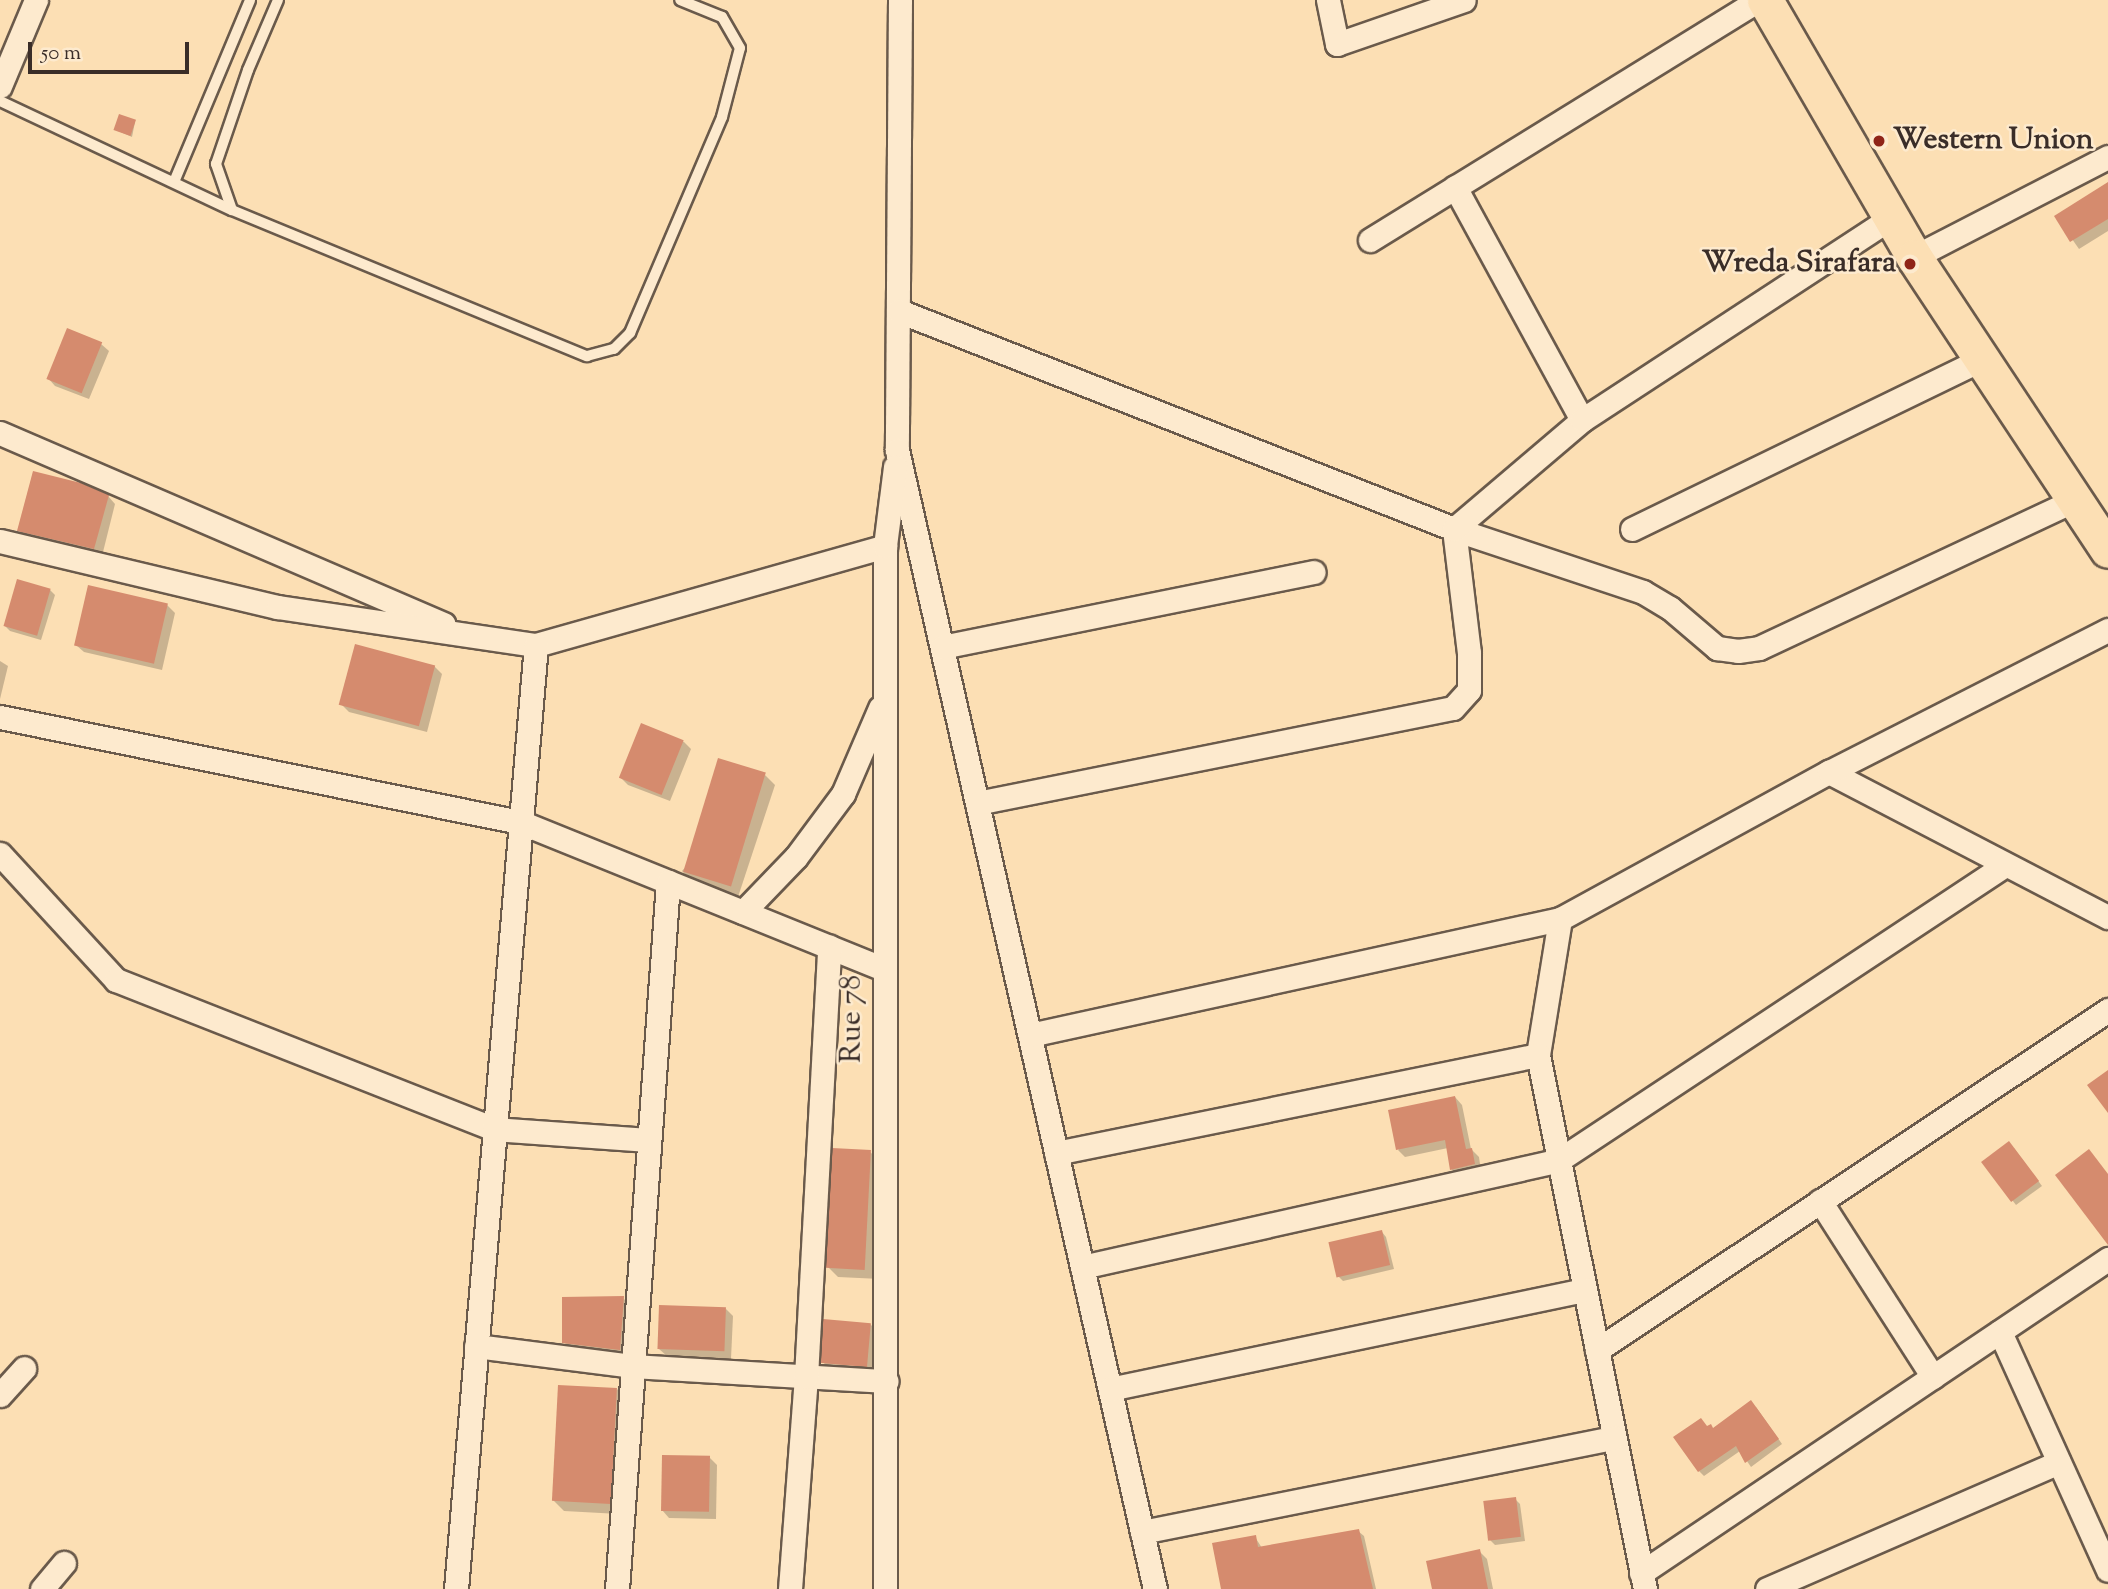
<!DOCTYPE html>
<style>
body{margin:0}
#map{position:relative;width:2108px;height:1589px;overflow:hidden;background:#fcdfb4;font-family:"Sorts Mill Goudy",serif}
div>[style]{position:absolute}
.shadow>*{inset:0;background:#0003}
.building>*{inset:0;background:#d58b6e;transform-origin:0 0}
.roads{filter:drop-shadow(2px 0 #6a5a4b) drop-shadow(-2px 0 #6a5a4b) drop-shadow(0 2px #6a5a4b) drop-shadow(0 -2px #6a5a4b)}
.lane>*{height:10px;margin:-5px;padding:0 5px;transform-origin:5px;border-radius:5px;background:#fdeace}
.street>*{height:23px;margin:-11.5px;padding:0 11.5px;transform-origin:11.5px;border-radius:11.5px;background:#fdeace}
.primary>*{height:35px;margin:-17.5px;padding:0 17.5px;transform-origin:17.5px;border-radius:17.5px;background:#fcdfb4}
.dots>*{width:19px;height:19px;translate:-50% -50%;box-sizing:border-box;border:4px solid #fdeace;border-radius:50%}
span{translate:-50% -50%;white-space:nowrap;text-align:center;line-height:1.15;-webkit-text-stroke:5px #fdeace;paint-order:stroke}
.poi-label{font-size:30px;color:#3a2d28;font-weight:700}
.left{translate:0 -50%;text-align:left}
.right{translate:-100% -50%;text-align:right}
.street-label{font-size:30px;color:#3a2d28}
.scale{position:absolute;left:28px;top:42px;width:161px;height:32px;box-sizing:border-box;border:4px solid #3a2d28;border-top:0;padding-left:9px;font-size:21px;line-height:24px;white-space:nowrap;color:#3a2d28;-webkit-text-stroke:5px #fdeace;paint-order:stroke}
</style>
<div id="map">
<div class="shadow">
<i style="clip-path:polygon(135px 122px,132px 137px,116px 130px)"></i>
<i style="clip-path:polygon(2108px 184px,2108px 231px,2079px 249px,2056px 216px)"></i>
<i style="clip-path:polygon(101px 344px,109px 351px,89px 399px,55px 386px,48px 378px)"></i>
<i style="clip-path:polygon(108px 496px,115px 504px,102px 556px,26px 538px,19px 530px)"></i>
<i style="clip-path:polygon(50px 590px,55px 595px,41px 640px,10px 631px,5px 626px)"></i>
<i style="clip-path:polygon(167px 605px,175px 613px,162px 670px,84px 652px,76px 645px)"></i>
<i style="clip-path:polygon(0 661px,8px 666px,0 699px)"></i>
<i style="clip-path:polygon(434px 666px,442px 674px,427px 732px,349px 712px,341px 704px)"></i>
<i style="clip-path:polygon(642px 725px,684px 742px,691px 749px,670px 801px,628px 785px,620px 777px)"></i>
<i style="clip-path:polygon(765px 775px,775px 785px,737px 900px,692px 882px,682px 871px)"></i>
<i style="clip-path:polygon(1455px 1097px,1462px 1105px,1471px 1149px,1479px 1157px,1481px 1171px,1459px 1176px,1451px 1169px,1448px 1148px,1405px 1157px,1398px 1150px)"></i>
<i style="clip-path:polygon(2014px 1148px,2042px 1186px,2016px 1205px,1983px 1162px)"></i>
<i style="clip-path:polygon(870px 1152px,881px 1162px,880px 1279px,838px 1277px,828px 1267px)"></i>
<i style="clip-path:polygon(1382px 1232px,1386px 1237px,1394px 1269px,1343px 1281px,1338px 1276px)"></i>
<i style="clip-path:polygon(623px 1298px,631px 1306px,627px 1356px,571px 1350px,564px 1342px)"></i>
<i style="clip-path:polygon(726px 1309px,733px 1316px,731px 1359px,667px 1356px,659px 1349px)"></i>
<i style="clip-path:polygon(870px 1324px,878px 1332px,878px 1373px,830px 1370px,823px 1362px)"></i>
<i style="clip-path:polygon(617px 1389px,627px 1400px,619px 1514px,564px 1511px,553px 1500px)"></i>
<i style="clip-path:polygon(1756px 1407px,1782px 1444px,1751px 1467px,1740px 1451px,1704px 1476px,1699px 1471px,1708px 1428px,1714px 1429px)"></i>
<i style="clip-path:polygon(710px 1458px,717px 1465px,716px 1519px,669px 1518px,662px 1510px)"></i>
<i style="clip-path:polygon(1515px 1499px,1520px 1504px,1525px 1541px,1495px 1545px,1490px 1540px)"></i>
<i style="clip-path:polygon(1358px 1531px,1364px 1536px,1376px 1589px,1225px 1589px,1255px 1537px,1262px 1548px)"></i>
<i style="clip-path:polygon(1479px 1551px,1487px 1559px,1493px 1589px,1434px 1589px)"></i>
</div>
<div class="building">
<i style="left:119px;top:114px;width:18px;height:17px;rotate:19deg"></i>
<i style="clip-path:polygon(2108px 182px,2108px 219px,2070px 242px,2054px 216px)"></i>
<i style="left:67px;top:328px;width:38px;height:55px;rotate:22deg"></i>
<i style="clip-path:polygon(33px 471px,81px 483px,109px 495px,94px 549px,17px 531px)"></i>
<i style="left:17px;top:579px;width:35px;height:49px;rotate:16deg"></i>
<i style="left:88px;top:585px;width:82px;height:62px;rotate:13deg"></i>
<i style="left:355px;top:644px;width:83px;height:63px;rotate:15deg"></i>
<i style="left:641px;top:723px;width:46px;height:59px;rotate:22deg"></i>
<i style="left:718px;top:758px;width:50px;height:119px;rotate:17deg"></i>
<i style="clip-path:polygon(2108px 1070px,2108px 1113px,2087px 1085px)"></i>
<i style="clip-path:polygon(1455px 1096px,1466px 1149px,1472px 1148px,1475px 1164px,1450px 1170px,1445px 1140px,1396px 1150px,1388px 1110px)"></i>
<i style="left:2009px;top:1141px;width:50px;height:35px;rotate:53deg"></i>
<i style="left:832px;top:1148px;width:39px;height:120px;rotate:3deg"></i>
<i style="clip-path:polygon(2089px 1149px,2108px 1174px,2108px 1245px,2055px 1175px)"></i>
<i style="left:1382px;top:1230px;width:36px;height:55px;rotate:77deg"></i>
<i style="clip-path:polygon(624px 1296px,620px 1350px,562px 1343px,562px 1297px)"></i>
<i style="left:659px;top:1305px;width:67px;height:44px;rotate:2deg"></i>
<i style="left:823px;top:1319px;width:48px;height:44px;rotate:5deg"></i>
<i style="left:558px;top:1385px;width:59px;height:116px;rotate:3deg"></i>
<i style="clip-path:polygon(1751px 1400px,1779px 1439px,1745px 1463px,1736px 1446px,1698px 1472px,1673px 1437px,1701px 1418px,1707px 1426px,1711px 1424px,1713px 1428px)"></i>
<i style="left:662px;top:1455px;width:48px;height:56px;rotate:1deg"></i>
<i style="left:1516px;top:1497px;width:40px;height:33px;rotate:83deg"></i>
<i style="clip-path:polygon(1359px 1529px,1373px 1589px,1221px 1589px,1212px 1543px,1256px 1535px,1258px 1547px)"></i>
<i style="clip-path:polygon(1480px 1549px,1488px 1589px,1432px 1589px,1426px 1561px)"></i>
</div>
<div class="roads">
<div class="lane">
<i style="left:0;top:101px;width:256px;rotate:25.2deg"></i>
<i style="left:232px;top:210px;width:384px;rotate:22.4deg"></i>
<i style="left:587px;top:356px;width:28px;rotate:-15deg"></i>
<i style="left:614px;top:349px;width:23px;rotate:-45deg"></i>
<i style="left:630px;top:333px;width:235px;rotate:-66.9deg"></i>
<i style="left:722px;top:117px;width:71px;rotate:-75.4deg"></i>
<i style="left:740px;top:48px;width:36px;rotate:-120deg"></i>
<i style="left:722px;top:17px;width:45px;rotate:-158deg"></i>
<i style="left:174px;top:182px;width:197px;rotate:-67.3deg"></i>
<i style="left:232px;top:210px;width:49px;rotate:-109.2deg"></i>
<i style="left:216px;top:164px;width:99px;rotate:-71.2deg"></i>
<i style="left:248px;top:70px;width:76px;rotate:-66.8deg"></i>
</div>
<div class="street">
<i style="left:900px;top:0;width:450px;rotate:90.4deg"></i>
<i style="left:897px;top:450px;width:1168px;rotate:77.24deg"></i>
<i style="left:1328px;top:0;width:45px;rotate:78.4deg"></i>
<i style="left:1337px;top:44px;width:134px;rotate:-19.1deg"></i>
<i style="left:0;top:86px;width:93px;rotate:-67.3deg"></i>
<i style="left:1455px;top:187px;width:265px;rotate:61.4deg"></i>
<i style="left:1370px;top:240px;width:457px;rotate:-31.7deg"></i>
<i style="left:1914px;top:257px;width:218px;rotate:-27.3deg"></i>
<i style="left:899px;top:311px;width:596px;rotate:21.44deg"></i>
<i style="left:1454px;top:529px;width:199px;rotate:18.4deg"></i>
<i style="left:1643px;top:592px;width:31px;rotate:31deg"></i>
<i style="left:1670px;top:608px;width:62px;rotate:40.4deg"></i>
<i style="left:1717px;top:648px;width:21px;rotate:8deg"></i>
<i style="left:1738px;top:651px;width:21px;rotate:-8deg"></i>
<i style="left:1759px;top:648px;width:349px;rotate:-25.1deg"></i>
<i style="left:0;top:433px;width:483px;rotate:23.3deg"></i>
<i style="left:1632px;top:529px;width:389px;rotate:-25.9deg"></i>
<i style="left:0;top:541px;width:286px;rotate:13.4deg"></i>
<i style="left:278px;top:607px;width:261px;rotate:8.4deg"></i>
<i style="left:536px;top:645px;width:363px;rotate:-15.8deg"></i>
<i style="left:942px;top:647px;width:379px;rotate:-11.4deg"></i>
<i style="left:0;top:717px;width:530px;rotate:11.42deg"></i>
<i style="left:520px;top:822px;width:393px;rotate:22deg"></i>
<i style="left:1829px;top:772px;width:314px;rotate:27.5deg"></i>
<i style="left:977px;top:803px;width:485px;rotate:-11.3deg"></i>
<i style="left:1453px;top:708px;width:24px;rotate:-48deg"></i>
<i style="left:1469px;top:690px;width:37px;rotate:-90deg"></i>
<i style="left:1469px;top:653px;width:125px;rotate:-96.9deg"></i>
<i style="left:1454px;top:529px;width:168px;rotate:-40.4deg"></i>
<i style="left:1582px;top:420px;width:369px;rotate:-33.2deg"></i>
<i style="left:0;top:854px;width:171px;rotate:47.4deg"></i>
<i style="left:116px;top:980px;width:406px;rotate:21.5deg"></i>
<i style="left:494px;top:1129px;width:154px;rotate:4.1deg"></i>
<i style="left:743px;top:912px;width:76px;rotate:-46.1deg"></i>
<i style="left:796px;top:857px;width:79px;rotate:-53.3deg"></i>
<i style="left:843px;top:794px;width:94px;rotate:-66.7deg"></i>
<i style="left:1560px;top:919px;width:138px;rotate:99.2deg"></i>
<i style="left:1538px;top:1055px;width:545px;rotate:78.67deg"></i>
<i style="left:1030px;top:1035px;width:543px;rotate:-12.35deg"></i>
<i style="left:1560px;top:919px;width:307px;rotate:-28.7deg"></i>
<i style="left:1829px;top:772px;width:313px;rotate:-27deg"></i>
<i style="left:1056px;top:1153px;width:492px;rotate:-11.5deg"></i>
<i style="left:1820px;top:1201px;width:209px;rotate:57.3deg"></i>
<i style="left:1082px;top:1267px;width:489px;rotate:-12.6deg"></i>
<i style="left:1559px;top:1160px;width:535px;rotate:-33.48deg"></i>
<i style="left:2000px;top:1332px;width:261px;rotate:65.6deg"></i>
<i style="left:476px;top:1346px;width:157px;rotate:7.3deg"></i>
<i style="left:632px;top:1366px;width:255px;rotate:3.4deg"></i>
<i style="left:1597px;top:1350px;width:614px;rotate:-33.64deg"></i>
<i style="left:1110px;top:1389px;width:485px;rotate:-11.8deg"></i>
<i style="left:0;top:1395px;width:36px;rotate:-48deg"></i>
<i style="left:1142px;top:1532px;width:481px;rotate:-11.3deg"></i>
<i style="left:1641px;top:1573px;width:563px;rotate:-33.92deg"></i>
<i style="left:42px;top:1589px;width:34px;rotate:-50deg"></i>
<i style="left:456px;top:1589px;width:947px;rotate:-85.16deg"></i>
<i style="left:617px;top:1589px;width:709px;rotate:-85.87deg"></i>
<i style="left:790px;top:1589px;width:213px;rotate:-85.7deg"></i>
<i style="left:806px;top:1377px;width:431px;rotate:-86.9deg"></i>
<i style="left:885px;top:1589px;width:1043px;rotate:-90deg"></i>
<i style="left:885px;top:546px;width:80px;rotate:-82.8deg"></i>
<i style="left:1767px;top:1589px;width:318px;rotate:-23.5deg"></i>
</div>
<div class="primary">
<i style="left:1765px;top:0;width:297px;rotate:59.9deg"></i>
<i style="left:1914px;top:257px;width:351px;rotate:56.5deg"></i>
</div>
</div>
<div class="dots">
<i style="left:1879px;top:141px;background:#8f2418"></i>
<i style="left:1910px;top:264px;background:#8f2418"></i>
</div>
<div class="poi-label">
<span class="left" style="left:1893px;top:141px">Western Union</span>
<span class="right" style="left:1896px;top:264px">Wreda Sirafara</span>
</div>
<div class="street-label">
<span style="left:853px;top:1019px;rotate:-90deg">Rue 78</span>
</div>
<div class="scale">50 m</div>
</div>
